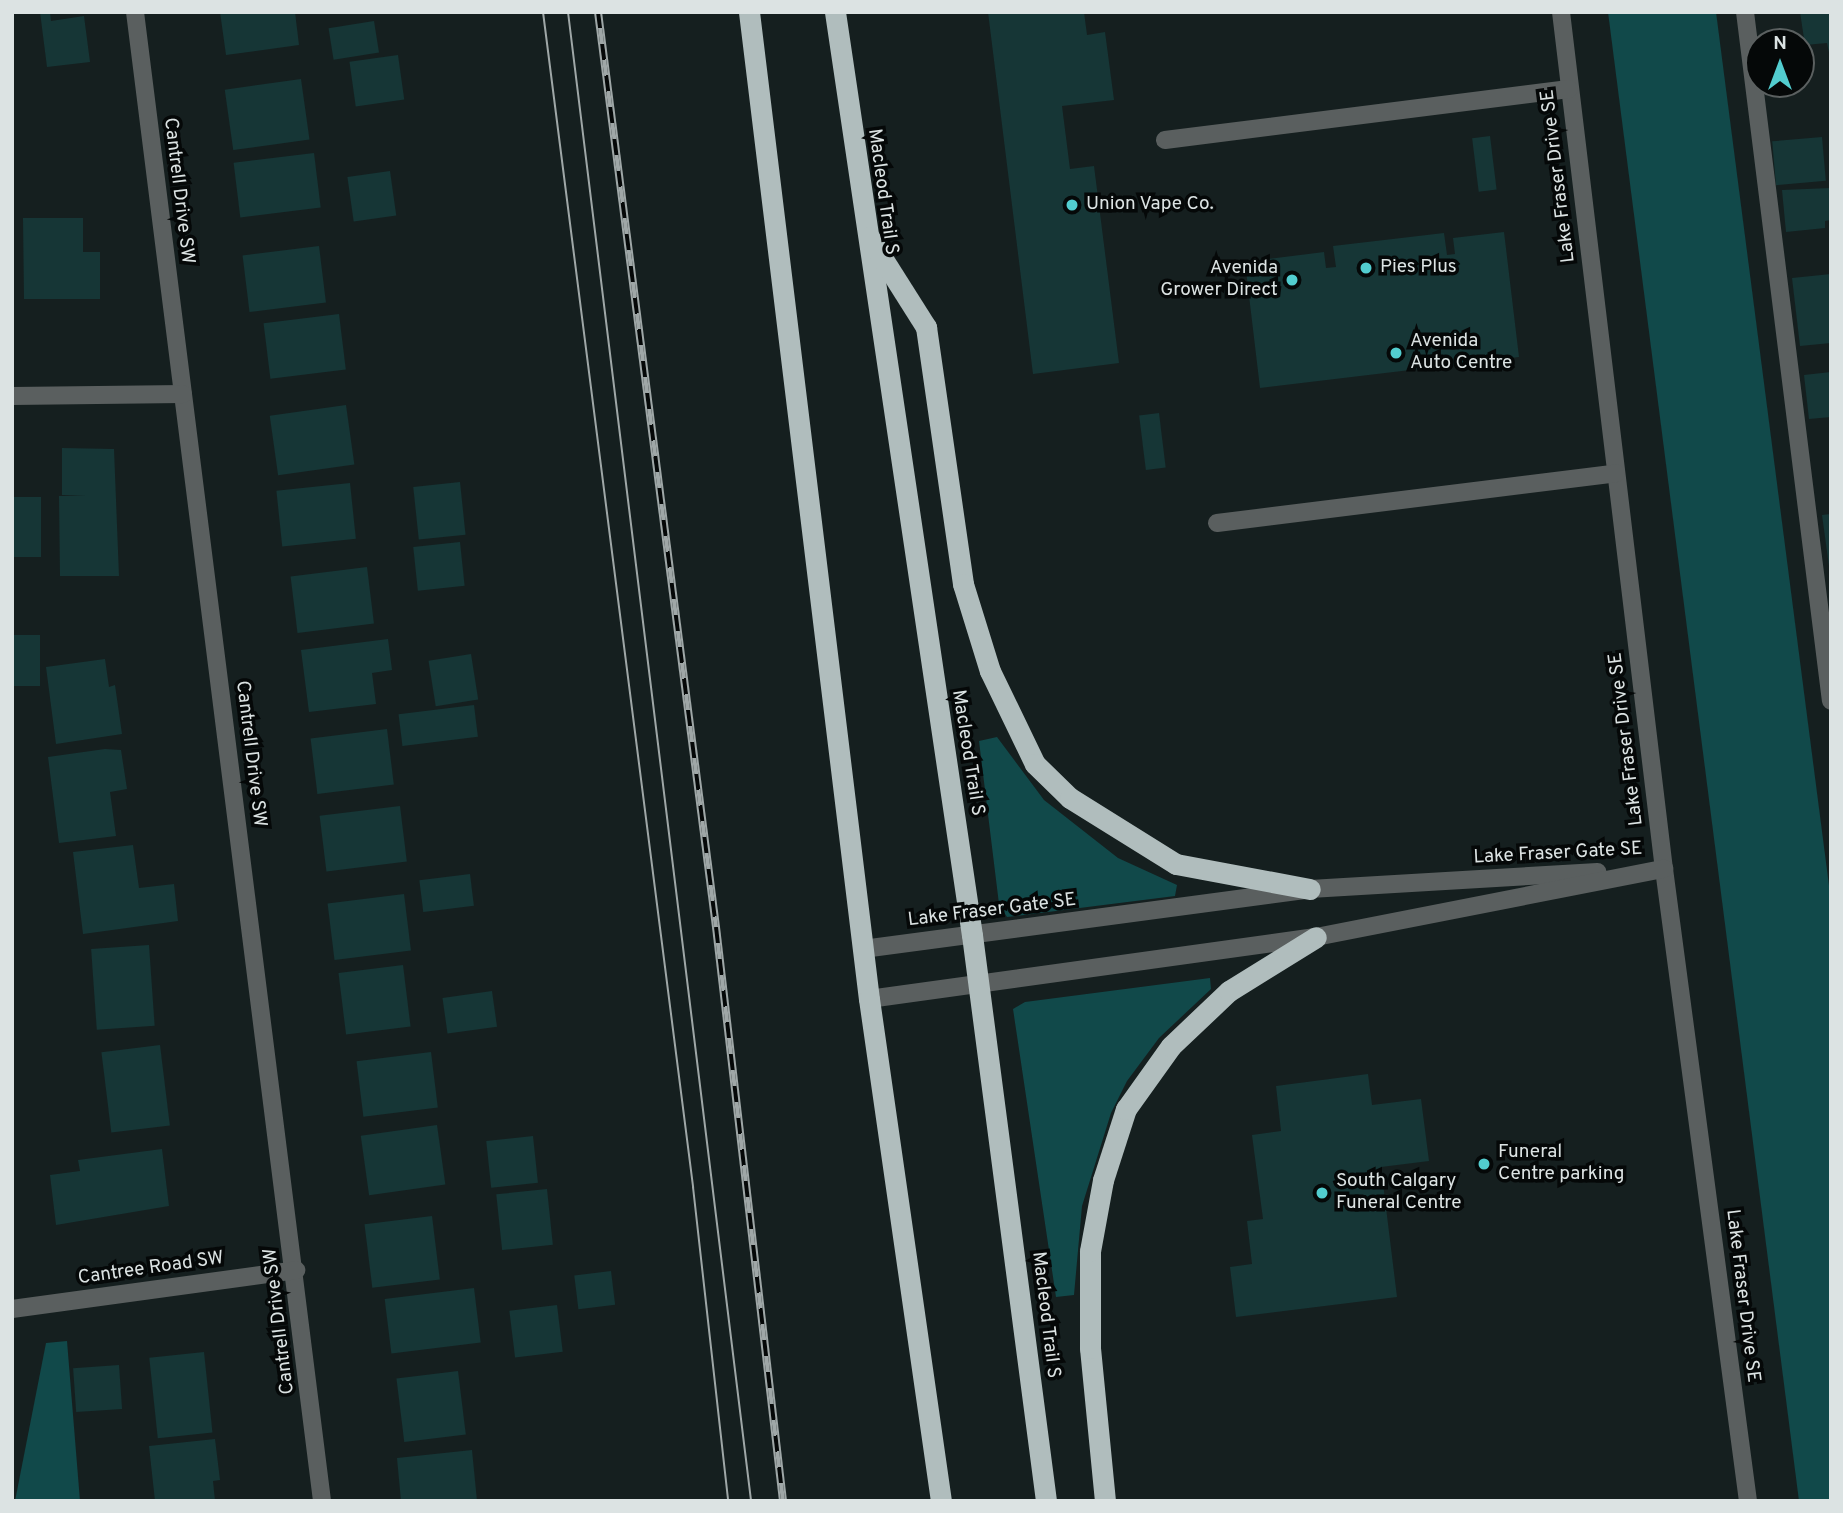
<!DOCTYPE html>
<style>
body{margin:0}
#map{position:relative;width:1843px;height:1513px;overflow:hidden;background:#151f1f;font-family:Overpass,sans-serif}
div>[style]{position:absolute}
.green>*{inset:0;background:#11494a}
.building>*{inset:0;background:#163636;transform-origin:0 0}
.minor>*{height:18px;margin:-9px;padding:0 9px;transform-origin:9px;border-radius:9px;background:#5a5f5f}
.highway>*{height:21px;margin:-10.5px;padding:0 10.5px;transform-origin:10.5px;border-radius:10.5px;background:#b0bdbd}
.tram>*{height:2px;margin:-1px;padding:0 1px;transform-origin:1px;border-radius:1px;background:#9fa7a7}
.rail>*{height:8px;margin-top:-4px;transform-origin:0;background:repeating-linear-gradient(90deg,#050808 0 16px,#9fa7a7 0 32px);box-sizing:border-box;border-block:2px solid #9fa7a7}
.dots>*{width:19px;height:19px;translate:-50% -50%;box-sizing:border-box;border:4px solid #050808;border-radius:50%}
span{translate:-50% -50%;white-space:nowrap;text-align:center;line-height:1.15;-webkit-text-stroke:7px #050808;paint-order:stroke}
.street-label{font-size:19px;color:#dce3e3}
.poi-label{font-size:19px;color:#dce3e3}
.left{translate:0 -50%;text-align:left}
.right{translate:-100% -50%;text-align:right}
.frame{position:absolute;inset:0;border:14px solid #dce3e3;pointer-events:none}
.north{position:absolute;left:1745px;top:28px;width:70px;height:70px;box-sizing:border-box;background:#050808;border:2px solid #5b6060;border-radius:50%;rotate:0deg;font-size:19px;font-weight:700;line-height:28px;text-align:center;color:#dce3e3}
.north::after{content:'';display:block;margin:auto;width:24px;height:32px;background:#52cdcf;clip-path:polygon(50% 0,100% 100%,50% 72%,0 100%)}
</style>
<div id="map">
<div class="green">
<i style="clip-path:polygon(1608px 12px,1716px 12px,1831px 901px,1831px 1501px,1799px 1501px)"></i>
<i style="clip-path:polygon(997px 737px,1044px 800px,1118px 858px,1177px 885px,1175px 896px,1007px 917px,999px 904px,979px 741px)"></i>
<i style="clip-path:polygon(1210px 978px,1211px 989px,1159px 1038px,1127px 1081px,1111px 1113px,1082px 1206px,1074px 1295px,1056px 1297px,1013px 1009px,1025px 1002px)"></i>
<i style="clip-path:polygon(67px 1341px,80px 1501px,15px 1501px,46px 1343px)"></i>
</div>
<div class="building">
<i style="clip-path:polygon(40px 12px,50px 12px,51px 21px,84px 16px,90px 62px,47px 67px)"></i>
<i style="clip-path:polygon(220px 12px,295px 12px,299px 45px,226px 55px)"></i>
<i style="clip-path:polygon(988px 12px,1084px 12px,1087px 35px,1105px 32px,1114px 100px,1062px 106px,1070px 169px,1094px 166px,1119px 363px,1033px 374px)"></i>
<i style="clip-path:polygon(1800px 12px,1831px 12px,1831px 62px,1827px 43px,1805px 45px)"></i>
<i style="left:374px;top:21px;width:32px;height:46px;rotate:81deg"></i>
<i style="left:398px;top:55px;width:45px;height:49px;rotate:82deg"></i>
<i style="left:301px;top:79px;width:61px;height:77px;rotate:82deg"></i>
<i style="left:1490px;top:136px;width:54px;height:18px;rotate:83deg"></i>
<i style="left:1822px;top:137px;width:44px;height:50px;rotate:85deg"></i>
<i style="left:314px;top:153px;width:55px;height:81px;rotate:83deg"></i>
<i style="left:390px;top:171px;width:45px;height:43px;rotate:82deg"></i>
<i style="clip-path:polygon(1831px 188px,1831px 220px,1825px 221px,1825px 228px,1786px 232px,1782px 190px)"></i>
<i style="clip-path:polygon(23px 218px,83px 218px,83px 252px,100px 252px,100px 299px,24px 299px)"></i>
<i style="clip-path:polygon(1504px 232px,1519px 357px,1260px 388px,1245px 262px,1324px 252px,1326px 268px,1336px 267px,1333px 246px,1444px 233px,1447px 255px,1455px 254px,1453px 238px)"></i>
<i style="left:319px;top:246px;width:57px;height:77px;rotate:83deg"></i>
<i style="clip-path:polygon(1831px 274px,1831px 343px,1800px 346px,1792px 278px)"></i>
<i style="left:339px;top:314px;width:56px;height:76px;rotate:83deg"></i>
<i style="clip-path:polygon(1831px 372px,1831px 417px,1809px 419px,1804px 375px)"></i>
<i style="left:346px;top:405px;width:60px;height:77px;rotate:82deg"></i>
<i style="left:1159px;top:413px;width:55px;height:20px;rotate:83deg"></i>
<i style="clip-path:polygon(62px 448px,114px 449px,119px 576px,60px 576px,59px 496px,86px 496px,62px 495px)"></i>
<i style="left:460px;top:482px;width:53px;height:47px;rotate:84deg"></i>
<i style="left:350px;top:483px;width:56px;height:74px;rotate:84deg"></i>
<i style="left:12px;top:497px;width:29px;height:60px"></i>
<i style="clip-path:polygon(1831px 514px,1831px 566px,1829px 566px,1822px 515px)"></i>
<i style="left:460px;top:542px;width:44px;height:47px;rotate:84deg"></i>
<i style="left:367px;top:567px;width:57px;height:77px;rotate:83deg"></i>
<i style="left:12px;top:635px;width:28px;height:51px"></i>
<i style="clip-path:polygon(388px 639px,392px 670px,372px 673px,376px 704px,309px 712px,301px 650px)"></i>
<i style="left:471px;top:654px;width:46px;height:43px;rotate:81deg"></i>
<i style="clip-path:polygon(105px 659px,109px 687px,115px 685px,122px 734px,56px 744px,46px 667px)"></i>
<i style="left:474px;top:705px;width:32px;height:76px;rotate:83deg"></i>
<i style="left:387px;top:729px;width:56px;height:77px;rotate:83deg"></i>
<i style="clip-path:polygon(105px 749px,121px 750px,127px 789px,110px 792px,116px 836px,59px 843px,48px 757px)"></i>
<i style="left:400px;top:806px;width:56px;height:81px;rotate:83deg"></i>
<i style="clip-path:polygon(133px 845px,139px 888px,174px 884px,178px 921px,83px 934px,73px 852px)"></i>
<i style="left:470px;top:874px;width:32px;height:51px;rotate:83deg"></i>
<i style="left:404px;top:894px;width:57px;height:77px;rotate:83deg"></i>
<i style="left:149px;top:945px;width:81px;height:58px;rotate:86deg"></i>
<i style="left:403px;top:965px;width:62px;height:65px;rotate:83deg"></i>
<i style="left:492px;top:991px;width:36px;height:50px;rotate:82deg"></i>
<i style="left:160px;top:1045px;width:81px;height:59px;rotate:83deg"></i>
<i style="left:431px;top:1052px;width:56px;height:75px;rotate:83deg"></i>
<i style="clip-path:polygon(1368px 1074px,1372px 1105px,1421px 1099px,1429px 1161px,1381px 1167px,1397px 1297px,1236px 1317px,1230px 1267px,1252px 1264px,1247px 1221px,1263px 1219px,1252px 1135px,1281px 1131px,1276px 1086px)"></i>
<i style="left:437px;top:1125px;width:60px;height:77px;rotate:82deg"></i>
<i style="left:533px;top:1136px;width:47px;height:47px;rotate:84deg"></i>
<i style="clip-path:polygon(162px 1149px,169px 1206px,56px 1225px,50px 1175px,80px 1171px,78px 1160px)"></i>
<i style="left:547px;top:1189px;width:56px;height:51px;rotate:84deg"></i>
<i style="left:432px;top:1216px;width:64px;height:68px;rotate:83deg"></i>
<i style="left:611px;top:1271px;width:34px;height:37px;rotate:83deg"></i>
<i style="left:474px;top:1288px;width:55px;height:90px;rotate:83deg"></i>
<i style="left:557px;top:1305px;width:47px;height:48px;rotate:83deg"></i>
<i style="left:204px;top:1352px;width:81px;height:55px;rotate:84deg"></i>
<i style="left:119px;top:1365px;width:44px;height:46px;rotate:86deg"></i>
<i style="left:458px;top:1371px;width:64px;height:62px;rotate:83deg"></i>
<i style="clip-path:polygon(215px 1439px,220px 1480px,213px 1481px,215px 1501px,155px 1501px,149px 1446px)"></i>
<i style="clip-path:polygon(472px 1450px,477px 1501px,401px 1501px,397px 1458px)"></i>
</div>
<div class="minor">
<i style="left:135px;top:12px;width:1501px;rotate:82.84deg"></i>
<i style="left:1561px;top:12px;width:863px;rotate:83.15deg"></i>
<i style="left:1664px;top:869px;width:638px;rotate:82.43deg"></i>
<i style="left:1745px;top:12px;width:694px;rotate:82.89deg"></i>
<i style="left:1165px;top:140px;width:407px;rotate:-7.2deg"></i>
<i style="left:12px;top:396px;width:171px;rotate:-0.7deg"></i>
<i style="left:1217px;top:523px;width:402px;rotate:-7.1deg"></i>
<i style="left:863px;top:949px;width:451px;rotate:-7.6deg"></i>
<i style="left:1310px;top:889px;width:288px;rotate:-3.4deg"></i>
<i style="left:869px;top:999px;width:451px;rotate:-7.9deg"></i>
<i style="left:1316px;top:937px;width:355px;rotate:-11.1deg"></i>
<i style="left:12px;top:1309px;width:287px;rotate:-7.8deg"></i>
</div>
<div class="highway">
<i style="left:749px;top:12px;width:994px;rotate:83.07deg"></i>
<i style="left:869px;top:999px;width:507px;rotate:81.84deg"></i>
<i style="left:835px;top:12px;width:933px;rotate:81.56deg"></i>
<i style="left:972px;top:935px;width:571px;rotate:82.55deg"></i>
<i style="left:869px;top:237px;width:107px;rotate:57.7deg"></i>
<i style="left:926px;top:327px;width:260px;rotate:81.8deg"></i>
<i style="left:963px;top:584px;width:91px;rotate:72.8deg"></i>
<i style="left:990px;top:671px;width:103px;rotate:64.2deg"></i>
<i style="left:1035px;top:764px;width:49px;rotate:44.2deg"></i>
<i style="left:1070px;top:798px;width:125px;rotate:31.9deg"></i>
<i style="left:1176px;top:864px;width:136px;rotate:10.6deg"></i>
<i style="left:1105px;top:1501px;width:154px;rotate:-95.6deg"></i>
<i style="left:1090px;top:1348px;width:97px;rotate:-90deg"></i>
<i style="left:1090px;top:1251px;width:72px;rotate:-79.6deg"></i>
<i style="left:1103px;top:1180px;width:75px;rotate:-72.1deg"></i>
<i style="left:1126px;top:1109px;width:77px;rotate:-54.5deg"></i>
<i style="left:1171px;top:1046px;width:80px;rotate:-43.5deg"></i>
<i style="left:1229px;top:991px;width:102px;rotate:-31.8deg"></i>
</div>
<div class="tram">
<i style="left:543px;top:12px;width:1185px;rotate:82.72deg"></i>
<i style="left:693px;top:1187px;width:316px;rotate:83.6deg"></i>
<i style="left:568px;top:12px;width:1500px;rotate:82.99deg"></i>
</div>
<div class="rail">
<i style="left:598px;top:12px;width:923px;rotate:82.65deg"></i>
<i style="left:716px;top:927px;width:578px;rotate:83.34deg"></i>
</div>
<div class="dots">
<i style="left:1072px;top:205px;background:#52cdcf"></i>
<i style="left:1366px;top:268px;background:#52cdcf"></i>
<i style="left:1292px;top:280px;background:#52cdcf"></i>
<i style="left:1396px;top:353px;background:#52cdcf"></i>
<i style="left:1484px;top:1164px;background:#52cdcf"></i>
<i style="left:1322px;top:1193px;background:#52cdcf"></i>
</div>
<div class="street-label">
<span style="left:1559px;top:176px;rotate:-97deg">Lake Fraser Drive SE</span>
<span style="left:178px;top:191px;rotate:83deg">Cantrell Drive SW</span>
<span style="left:882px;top:192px;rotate:82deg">Macleod Trail S</span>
<span style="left:1627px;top:739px;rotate:-97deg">Lake Fraser Drive SE</span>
<span style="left:967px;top:753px;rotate:81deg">Macleod Trail S</span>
<span style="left:250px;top:754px;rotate:83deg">Cantrell Drive SW</span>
<span style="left:1558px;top:854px;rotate:-3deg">Lake Fraser Gate SE</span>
<span style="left:992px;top:911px;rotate:-7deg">Lake Fraser Gate SE</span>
<span style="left:151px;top:1269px;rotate:-8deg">Cantree Road SW</span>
<span style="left:1742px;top:1296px;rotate:83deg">Lake Fraser Drive SE</span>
<span style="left:1045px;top:1315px;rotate:83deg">Macleod Trail S</span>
<span style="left:280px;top:1321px;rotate:-97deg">Cantrell Drive SW</span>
</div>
<div class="poi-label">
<span class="left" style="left:1086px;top:205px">Union Vape Co.</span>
<span class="left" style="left:1380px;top:268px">Pies Plus</span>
<span class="right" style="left:1278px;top:280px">Avenida<br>Grower Direct</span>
<span class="left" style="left:1410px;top:353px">Avenida<br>Auto Centre</span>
<span class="left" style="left:1498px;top:1164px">Funeral<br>Centre parking</span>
<span class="left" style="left:1336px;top:1193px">South Calgary<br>Funeral Centre</span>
</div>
<div class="frame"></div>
<div class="north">N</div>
</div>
